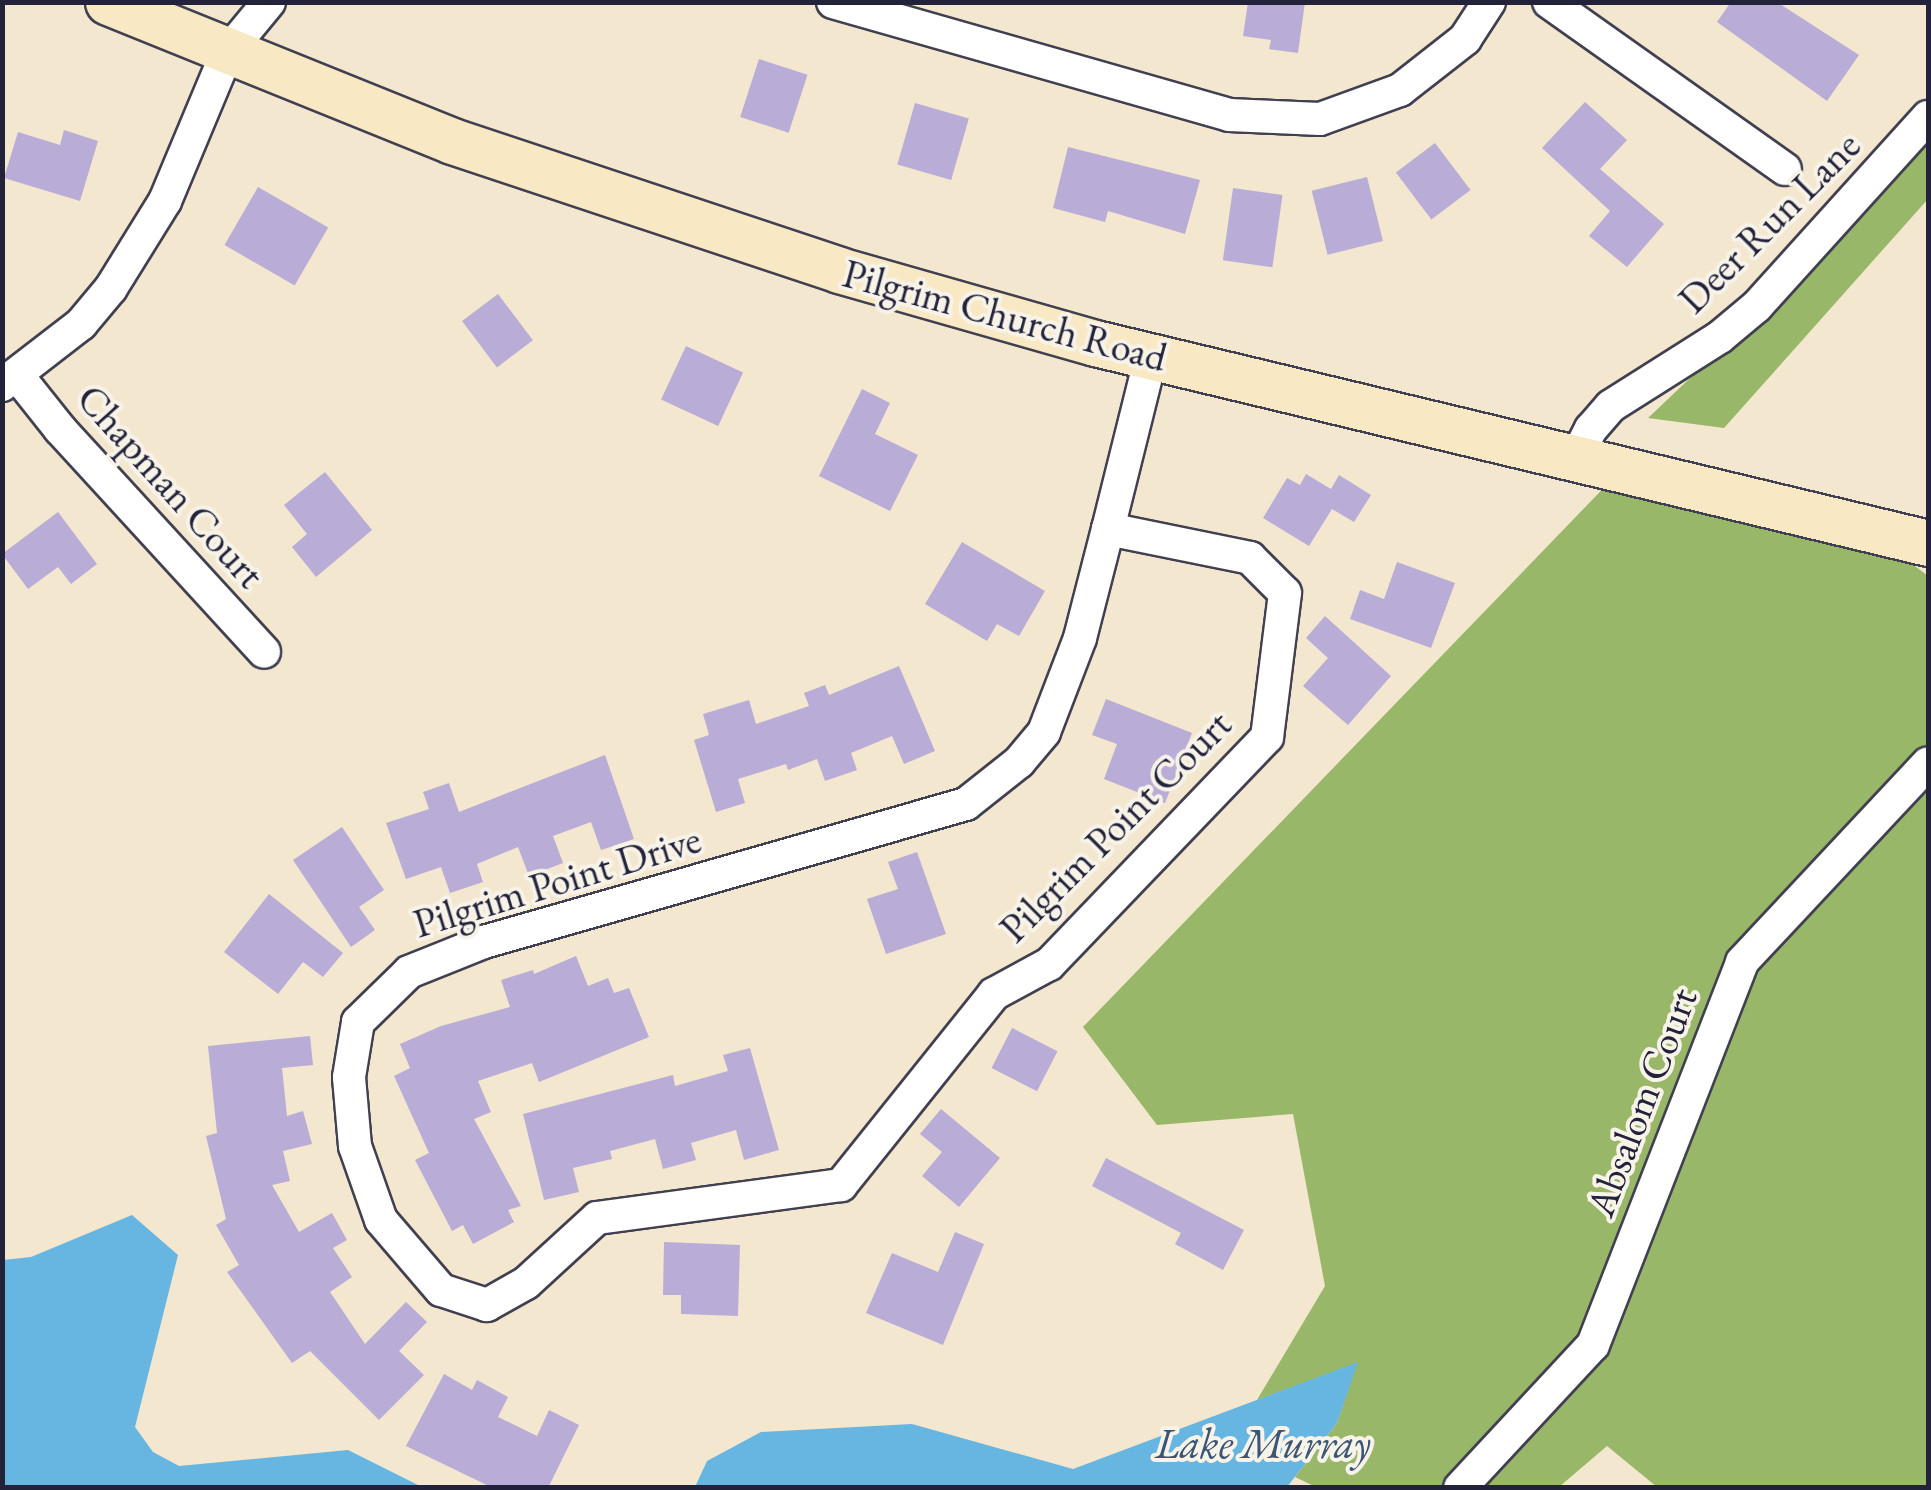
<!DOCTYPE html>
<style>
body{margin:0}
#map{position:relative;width:1931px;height:1490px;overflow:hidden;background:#f3e7d0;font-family:"EB Garamond",serif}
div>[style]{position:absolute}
.forest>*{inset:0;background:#98b769}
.water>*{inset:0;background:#67b5e1}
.building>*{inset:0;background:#b9acd6;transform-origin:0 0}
.roads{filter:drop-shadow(2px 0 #414051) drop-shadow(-2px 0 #414051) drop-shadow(0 2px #414051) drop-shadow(0 -2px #414051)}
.street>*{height:32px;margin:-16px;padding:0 16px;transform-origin:16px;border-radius:16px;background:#fff}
.secondary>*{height:45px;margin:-22.5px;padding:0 22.5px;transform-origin:22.5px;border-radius:22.5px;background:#f8e8c3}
span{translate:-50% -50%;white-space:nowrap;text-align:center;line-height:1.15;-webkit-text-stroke:8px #f7f3e8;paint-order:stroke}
.street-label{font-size:40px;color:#22223b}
.water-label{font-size:42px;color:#3a5575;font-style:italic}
.frame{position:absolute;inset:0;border:5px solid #22223b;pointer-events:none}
</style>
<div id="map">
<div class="forest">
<i style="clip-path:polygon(1928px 127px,1928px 199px,1724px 428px,1648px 418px,1844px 232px)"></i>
<i style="clip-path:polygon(1622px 469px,1865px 528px,1928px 576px,1928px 1487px,1657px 1487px,1607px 1446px,1559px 1487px,1318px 1488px,1295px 1477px,1337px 1423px,1357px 1363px,1257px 1400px,1325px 1286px,1293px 1114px,1157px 1125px,1083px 1027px)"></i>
</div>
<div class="water">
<i style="clip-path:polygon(132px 1215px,178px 1255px,135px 1427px,153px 1452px,179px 1466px,348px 1450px,422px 1487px,3px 1487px,3px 1260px,31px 1257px)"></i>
<i style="clip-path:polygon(1358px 1362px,1337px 1423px,1287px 1487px,695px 1487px,707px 1461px,761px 1432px,912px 1424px,1073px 1469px)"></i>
</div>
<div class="building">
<i style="clip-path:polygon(1248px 2px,1305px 2px,1298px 53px,1269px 49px,1271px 40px,1243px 36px)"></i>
<i style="clip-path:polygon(1731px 2px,1777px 2px,1859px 55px,1827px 101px,1717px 22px)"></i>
<i style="left:759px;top:59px;width:51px;height:61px;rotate:18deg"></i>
<i style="clip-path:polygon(1585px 102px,1627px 140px,1600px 169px,1664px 224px,1627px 267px,1589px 236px,1610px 211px,1542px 148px)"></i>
<i style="left:915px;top:103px;width:56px;height:64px;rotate:16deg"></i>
<i style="clip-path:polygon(64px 130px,98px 141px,80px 201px,4px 178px,18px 132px,60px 145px)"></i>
<i style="left:1435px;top:143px;width:59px;height:49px;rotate:53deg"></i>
<i style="clip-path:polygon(1068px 147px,1200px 180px,1185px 234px,1108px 211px,1105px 222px,1053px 208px)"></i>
<i style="left:1367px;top:177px;width:66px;height:57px;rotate:76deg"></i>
<i style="left:258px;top:187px;width:81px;height:67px;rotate:30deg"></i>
<i style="left:1233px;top:188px;width:50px;height:73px;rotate:8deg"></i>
<i style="left:498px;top:294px;width:58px;height:45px;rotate:53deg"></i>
<i style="left:686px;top:346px;width:63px;height:59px;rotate:25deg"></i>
<i style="clip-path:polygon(862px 389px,890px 403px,875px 434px,918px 455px,890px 511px,819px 476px)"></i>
<i style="clip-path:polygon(325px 472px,372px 530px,316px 577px,292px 547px,307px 534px,284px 505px)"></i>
<i style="clip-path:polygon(1306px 474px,1331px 489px,1339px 475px,1371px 495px,1354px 522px,1332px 509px,1309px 546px,1263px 518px,1287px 478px,1300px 485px)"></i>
<i style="clip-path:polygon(58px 512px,97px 564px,71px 584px,58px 567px,28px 589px,2px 554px)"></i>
<i style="clip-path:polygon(962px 542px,1045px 591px,1019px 636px,997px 624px,987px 641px,925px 604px)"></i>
<i style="clip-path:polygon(1397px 562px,1455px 583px,1431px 648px,1350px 619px,1360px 590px,1384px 599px)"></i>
<i style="clip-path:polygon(1325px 616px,1391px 676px,1348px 725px,1303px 686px,1328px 658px,1306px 638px)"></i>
<i style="clip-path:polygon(899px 666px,935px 751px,904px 764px,892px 736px,851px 753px,857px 770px,825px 781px,817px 759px,788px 770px,786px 764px,738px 779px,745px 803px,716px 812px,694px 740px,709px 735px,703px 714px,749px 700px,756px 724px,809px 706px,804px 693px,825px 685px,829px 695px)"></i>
<i style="clip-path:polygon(1106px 699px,1192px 733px,1165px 803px,1104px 779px,1117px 744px,1092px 735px)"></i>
<i style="clip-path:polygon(605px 755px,634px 839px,601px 850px,591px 822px,553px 836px,563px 863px,529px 876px,518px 847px,477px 864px,483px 882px,450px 893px,441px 867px,406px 879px,386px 823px,429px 809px,423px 792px,449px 783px,459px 812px)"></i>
<i style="clip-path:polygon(342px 827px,384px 890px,359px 907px,375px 930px,351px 947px,293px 860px)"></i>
<i style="clip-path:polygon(917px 852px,946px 934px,886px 954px,867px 899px,898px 889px,888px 862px)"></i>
<i style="clip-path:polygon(269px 894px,343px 953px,323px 977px,303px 962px,278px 994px,224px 952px)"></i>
<i style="clip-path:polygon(576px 956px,588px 986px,608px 978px,614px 993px,629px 988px,649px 1037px,539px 1082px,532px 1063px,478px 1081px,491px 1112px,474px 1119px,521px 1206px,508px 1210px,514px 1222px,473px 1244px,463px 1225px,452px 1231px,415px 1160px,429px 1153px,394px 1076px,410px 1068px,400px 1044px,441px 1026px,510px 1007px,501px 980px,533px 970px,534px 974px)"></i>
<i style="left:1012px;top:1028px;width:51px;height:45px;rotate:27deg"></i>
<i style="clip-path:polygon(310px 1036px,313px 1065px,282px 1068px,287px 1116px,303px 1111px,312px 1144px,283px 1151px,290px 1181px,272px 1185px,299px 1232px,332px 1213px,347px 1240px,333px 1248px,352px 1277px,330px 1292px,365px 1344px,406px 1302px,427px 1322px,399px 1351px,424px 1375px,379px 1420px,310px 1351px,292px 1363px,227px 1272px,239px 1265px,216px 1225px,226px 1219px,206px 1136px,217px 1133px,208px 1046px)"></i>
<i style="clip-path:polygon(750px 1048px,779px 1150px,744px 1160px,736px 1130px,691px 1143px,696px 1160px,663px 1169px,655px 1139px,610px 1151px,612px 1159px,573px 1168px,579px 1192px,544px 1200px,523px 1114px,673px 1075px,675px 1086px,728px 1071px,723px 1055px)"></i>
<i style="clip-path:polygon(941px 1109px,1000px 1158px,959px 1207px,922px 1176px,942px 1152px,920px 1134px)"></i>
<i style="clip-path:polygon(1106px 1158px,1244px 1230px,1223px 1270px,1175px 1244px,1181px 1233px,1092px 1186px)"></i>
<i style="clip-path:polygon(955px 1232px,984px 1244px,943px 1345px,866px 1313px,892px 1253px,938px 1272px)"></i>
<i style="clip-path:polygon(664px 1242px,740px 1245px,738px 1316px,681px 1314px,681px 1295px,663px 1295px)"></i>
<i style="clip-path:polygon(444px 1374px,472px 1390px,477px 1380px,508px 1397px,498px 1417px,537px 1436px,549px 1410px,579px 1425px,548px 1488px,493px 1488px,406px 1446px)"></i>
</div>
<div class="roads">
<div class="street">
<i style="left:833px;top:2px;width:412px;rotate:15.9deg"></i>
<i style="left:1229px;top:115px;width:91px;rotate:2.5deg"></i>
<i style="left:1320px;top:119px;width:85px;rotate:-19.9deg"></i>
<i style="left:1400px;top:90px;width:83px;rotate:-38.1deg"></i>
<i style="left:1465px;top:39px;width:44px;rotate:-57deg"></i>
<i style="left:1549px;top:2px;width:289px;rotate:35.3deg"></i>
<i style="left:17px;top:375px;width:69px;rotate:51.5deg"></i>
<i style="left:60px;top:429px;width:302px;rotate:47.5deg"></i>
<i style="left:2px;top:385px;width:100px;rotate:-37.7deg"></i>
<i style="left:81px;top:324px;width:47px;rotate:-50.2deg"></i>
<i style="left:111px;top:288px;width:102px;rotate:-58.2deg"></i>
<i style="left:165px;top:201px;width:160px;rotate:-67.3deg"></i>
<i style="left:227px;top:53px;width:66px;rotate:-50.5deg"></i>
<i style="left:1576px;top:458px;width:33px;rotate:-63deg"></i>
<i style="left:1591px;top:429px;width:30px;rotate:-49deg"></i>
<i style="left:1611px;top:406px;width:129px;rotate:-32.3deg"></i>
<i style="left:1720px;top:337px;width:48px;rotate:-40deg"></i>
<i style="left:1757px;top:306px;width:255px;rotate:-47.9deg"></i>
<i style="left:1108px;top:529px;width:145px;rotate:11.5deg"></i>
<i style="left:1250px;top:558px;width:49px;rotate:45deg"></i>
<i style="left:1285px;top:593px;width:145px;rotate:97.1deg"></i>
<i style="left:1267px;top:737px;width:315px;rotate:133.8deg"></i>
<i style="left:1049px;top:964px;width:63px;rotate:151.4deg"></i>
<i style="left:994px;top:994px;width:245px;rotate:128.7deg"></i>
<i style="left:841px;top:1185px;width:246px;rotate:172.3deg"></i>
<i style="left:597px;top:1218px;width:96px;rotate:137.5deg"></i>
<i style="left:526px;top:1283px;width:45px;rotate:150.6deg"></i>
<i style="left:487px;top:1305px;width:48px;rotate:-161.9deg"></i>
<i style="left:441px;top:1290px;width:92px;rotate:-130.6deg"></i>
<i style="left:381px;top:1220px;width:78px;rotate:-109.4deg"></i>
<i style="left:355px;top:1146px;width:69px;rotate:-95deg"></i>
<i style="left:349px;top:1077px;width:56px;rotate:-80.7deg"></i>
<i style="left:358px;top:1022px;width:71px;rotate:-44.4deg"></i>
<i style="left:409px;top:972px;width:81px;rotate:-21.8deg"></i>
<i style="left:484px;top:942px;width:501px;rotate:-15.98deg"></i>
<i style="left:966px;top:804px;width:68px;rotate:-38.4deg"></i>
<i style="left:1019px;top:762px;width:39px;rotate:-50deg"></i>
<i style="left:1044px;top:732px;width:101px;rotate:-69deg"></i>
<i style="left:1080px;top:638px;width:113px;rotate:-75.6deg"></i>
<i style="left:1108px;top:529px;width:178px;rotate:-76deg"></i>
<i style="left:1460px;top:1488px;width:195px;rotate:-47.1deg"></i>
<i style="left:1593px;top:1345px;width:411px;rotate:-68.7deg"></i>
<i style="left:1742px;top:962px;width:272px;rotate:-46.9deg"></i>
</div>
<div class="secondary">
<i style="left:108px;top:2px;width:371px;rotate:22deg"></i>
<i style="left:452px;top:141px;width:408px;rotate:18.4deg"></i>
<i style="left:839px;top:270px;width:266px;rotate:15.9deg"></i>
<i style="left:1095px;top:343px;width:857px;rotate:13.5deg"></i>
</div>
</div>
<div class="street-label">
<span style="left:1769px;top:222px;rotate:-45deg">Deer Run Lane</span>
<span style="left:1005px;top:315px;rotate:15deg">Pilgrim Church Road</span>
<span style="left:171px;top:486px;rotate:48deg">Chapman Court</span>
<span style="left:1115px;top:826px;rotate:-45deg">Pilgrim Point Court</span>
<span style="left:557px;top:881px;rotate:-17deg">Pilgrim Point Drive</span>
<span style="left:1641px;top:1102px;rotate:-69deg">Absalom Court</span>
</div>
<div class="water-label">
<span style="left:1263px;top:1444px">Lake Murray</span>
</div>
<div class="frame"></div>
</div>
